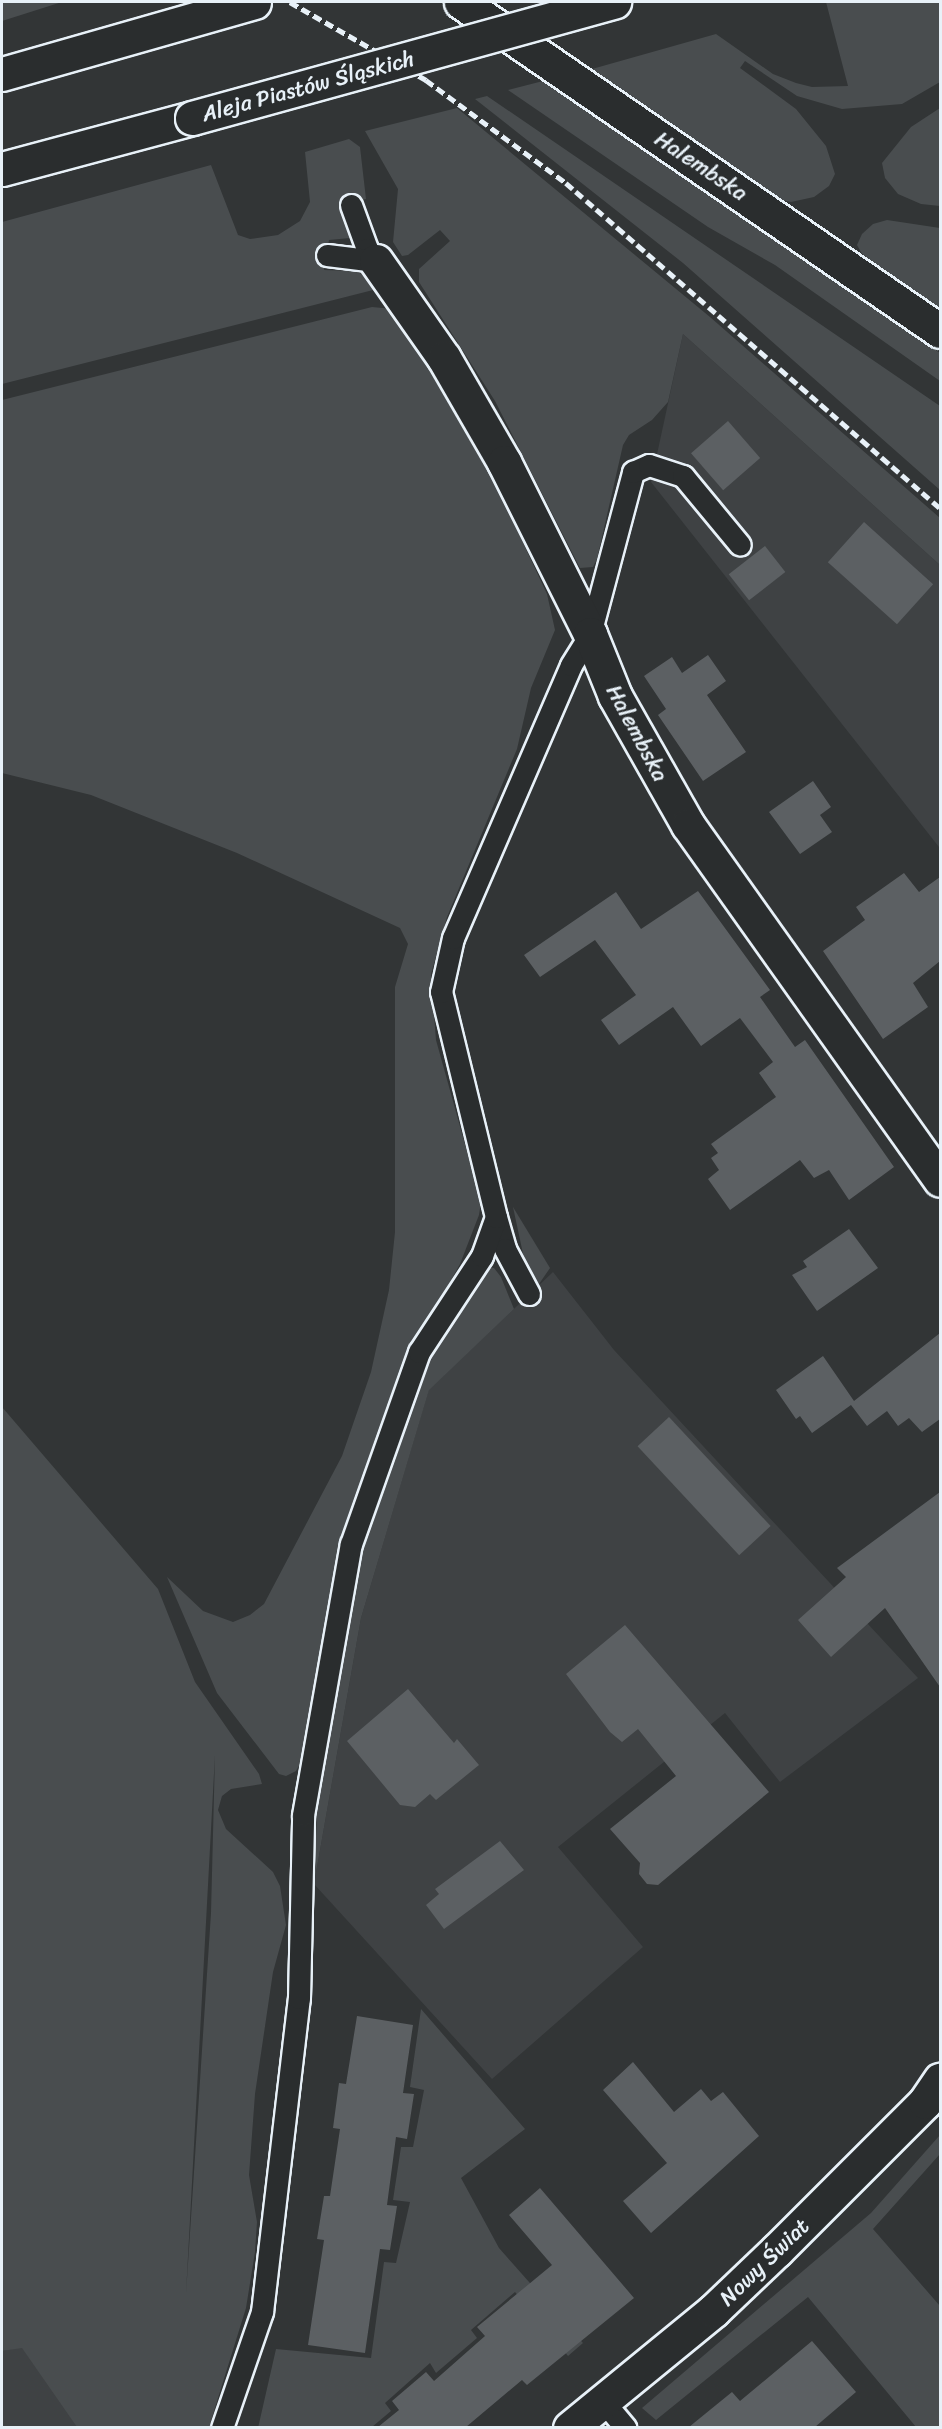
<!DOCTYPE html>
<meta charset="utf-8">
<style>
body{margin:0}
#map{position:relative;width:942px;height:2429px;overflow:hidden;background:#323536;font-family:Sriracha,sans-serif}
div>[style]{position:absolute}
.built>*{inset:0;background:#3f4244}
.green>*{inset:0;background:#494d4f}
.building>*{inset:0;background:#5c6063;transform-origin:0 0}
.roads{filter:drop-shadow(2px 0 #e8f1f8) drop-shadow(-2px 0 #e8f1f8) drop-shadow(0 2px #e8f1f8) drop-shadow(0 -2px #e8f1f8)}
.lane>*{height:21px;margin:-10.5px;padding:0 10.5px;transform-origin:10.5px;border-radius:10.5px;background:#2a2d2e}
.street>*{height:33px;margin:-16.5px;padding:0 16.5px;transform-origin:16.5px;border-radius:16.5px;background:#2a2d2e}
.secondary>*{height:33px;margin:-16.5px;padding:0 16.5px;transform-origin:16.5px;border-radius:16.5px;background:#2a2d2e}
.highway>*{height:33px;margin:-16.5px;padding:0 16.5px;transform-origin:16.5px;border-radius:16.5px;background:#2a2d2e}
.rail>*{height:4.5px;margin-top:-2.25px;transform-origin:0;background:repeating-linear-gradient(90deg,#e8f1f8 0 9px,transparent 0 13.5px)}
.bridges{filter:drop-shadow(2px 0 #e8f1f8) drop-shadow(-2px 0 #e8f1f8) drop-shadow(0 2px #e8f1f8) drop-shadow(0 -2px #e8f1f8)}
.highway-bridge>*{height:33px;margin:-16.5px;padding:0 16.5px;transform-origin:16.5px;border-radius:16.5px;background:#2a2d2e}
span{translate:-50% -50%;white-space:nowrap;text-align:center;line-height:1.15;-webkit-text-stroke:5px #2a2d2e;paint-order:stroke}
.street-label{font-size:22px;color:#e8f1f8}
.frame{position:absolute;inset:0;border:3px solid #e8f1f8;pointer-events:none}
</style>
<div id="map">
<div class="built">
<i style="clip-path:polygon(683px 334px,940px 565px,939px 847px,651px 482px)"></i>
<i style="clip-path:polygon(553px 1272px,614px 1350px,918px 1678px,780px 1782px,725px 1713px,558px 1847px,643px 1947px,492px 2079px,314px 1884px,361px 1618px,429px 1389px)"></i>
<i style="clip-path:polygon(22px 2347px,78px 2425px,80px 2427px,2px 2428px,2px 2351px)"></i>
</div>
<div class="green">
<i style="clip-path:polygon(2px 2px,62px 2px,2px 21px)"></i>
<i style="clip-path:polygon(826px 2px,940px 2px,940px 82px,902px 104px,842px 109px,797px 96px,745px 61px,740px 68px,796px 109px,826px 146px,835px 174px,829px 186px,814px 197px,791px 202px,782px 200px,592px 69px,716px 34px,773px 74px,796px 83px,812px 87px,848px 86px)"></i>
<i style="clip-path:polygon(543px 81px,940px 353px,940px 381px,775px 265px,708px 227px,508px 90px)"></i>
<i style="clip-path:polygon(487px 96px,940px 406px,940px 490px,683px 263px,475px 99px)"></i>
<i style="clip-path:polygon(457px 108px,710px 317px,940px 518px,940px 565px,683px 334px,668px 402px,652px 420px,629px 435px,623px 445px,597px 559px,593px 567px,580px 568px,495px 401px,419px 282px,419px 269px,450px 241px,440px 230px,408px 255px,402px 256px,393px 242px,398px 189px,365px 131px)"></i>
<i style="clip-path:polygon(940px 108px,940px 206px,921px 204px,898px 194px,885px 178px,882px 163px,911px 127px)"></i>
<i style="clip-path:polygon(349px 139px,360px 147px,366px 199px,342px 204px,350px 238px,329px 240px,324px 270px,357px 271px,381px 288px,2px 384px,2px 222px,211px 165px,238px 235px,250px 239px,278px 235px,300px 221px,310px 202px,305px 152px)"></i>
<i style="clip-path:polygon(887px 220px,940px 228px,940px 310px,862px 254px,857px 245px,862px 234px,873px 224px)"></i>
<i style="clip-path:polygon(372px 307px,393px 309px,432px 362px,470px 429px,547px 594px,555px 630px,531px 688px,517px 749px,447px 917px,431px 974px,436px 1040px,481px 1202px,479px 1215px,460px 1264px,407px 1359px,344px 1530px,307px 1752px,296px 1771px,286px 1776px,279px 1774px,217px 1693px,167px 1577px,203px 1611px,233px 1622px,250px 1615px,264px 1604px,342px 1456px,371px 1372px,389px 1290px,395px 1232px,395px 987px,408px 944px,400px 928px,237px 853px,91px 795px,2px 773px,2px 400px)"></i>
<i style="clip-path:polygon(513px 1207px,550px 1268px,539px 1284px,525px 1263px)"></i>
<i style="clip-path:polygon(487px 1267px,494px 1268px,501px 1277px,514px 1309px,429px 1390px,361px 1618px,314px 1884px,318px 1787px,360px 1541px,423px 1367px,440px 1333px)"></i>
<i style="clip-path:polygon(evenodd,2px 1407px,158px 1589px,195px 1682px,259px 1774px,262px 1784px,231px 1789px,222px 1796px,218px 1810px,226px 1829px,273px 1872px,280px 1886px,286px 1925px,273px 1972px,255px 2094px,249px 2175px,257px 2222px,255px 2252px,246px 2308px,209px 2427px,77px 2427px,22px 2348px,2px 2351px,2px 1407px,215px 1755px,211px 1913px,186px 2294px,215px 1755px)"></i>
<i style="clip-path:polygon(421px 2009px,525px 2129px,461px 2178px,499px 2248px,583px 2343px,568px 2356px,515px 2292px,471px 2330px,477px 2338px,436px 2373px,430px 2363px,385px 2403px,391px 2411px,372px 2427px,258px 2428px,276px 2349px,371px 2358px,384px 2262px,396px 2263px,410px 2202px,393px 2200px,401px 2147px,413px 2147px,424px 2090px,410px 2087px)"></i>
<i style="clip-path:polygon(940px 2135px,940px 2154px,873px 2229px,940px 2306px,940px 2427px,916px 2427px,808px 2297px,656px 2420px,642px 2408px,871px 2213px)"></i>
</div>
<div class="building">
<i style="left:728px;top:421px;width:49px;height:49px;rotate:49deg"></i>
<i style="left:864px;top:522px;width:93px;height:54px;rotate:42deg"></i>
<i style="left:765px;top:546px;width:33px;height:46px;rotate:52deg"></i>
<i style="clip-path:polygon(708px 655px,726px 681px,707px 695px,746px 752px,703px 781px,658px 715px,666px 709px,644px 676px,672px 657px,682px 673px)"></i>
<i style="clip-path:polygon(813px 781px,831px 807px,820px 815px,832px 832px,800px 854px,769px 812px)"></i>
<i style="clip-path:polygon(904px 873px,919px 892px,940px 877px,940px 961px,913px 983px,928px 1007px,883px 1039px,823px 951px,865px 920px,856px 907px)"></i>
<i style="clip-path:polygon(698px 891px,770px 990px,760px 997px,795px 1047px,805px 1040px,894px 1167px,849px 1200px,829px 1170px,814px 1178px,800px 1160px,730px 1210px,708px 1179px,719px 1170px,711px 1158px,718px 1153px,711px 1144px,776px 1097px,759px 1073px,773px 1062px,740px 1018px,701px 1046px,673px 1007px,619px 1045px,601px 1020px,636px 995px,595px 940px,540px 977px,524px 955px,616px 892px,641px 929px)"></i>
<i style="clip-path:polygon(849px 1229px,878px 1268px,817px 1311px,792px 1275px,807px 1267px,803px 1261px)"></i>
<i style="clip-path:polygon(940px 1333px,940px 1419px,922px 1432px,909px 1418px,898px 1426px,887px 1411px,867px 1426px,851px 1405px,812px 1433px,800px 1416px,796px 1419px,776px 1390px,823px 1356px,854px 1401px)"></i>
<i style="left:669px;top:1417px;width:149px;height:43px;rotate:47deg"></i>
<i style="clip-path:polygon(940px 1492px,940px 1687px,885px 1608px,831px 1657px,798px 1620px,846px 1577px,837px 1568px)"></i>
<i style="clip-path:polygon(625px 1625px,769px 1792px,658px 1885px,647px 1884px,639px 1874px,640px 1863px,610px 1829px,676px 1776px,638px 1729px,622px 1742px,610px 1732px,566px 1674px)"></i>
<i style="clip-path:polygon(408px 1689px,454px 1743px,457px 1739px,479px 1765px,436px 1800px,430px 1794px,415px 1807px,400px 1805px,347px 1741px)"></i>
<i style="clip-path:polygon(500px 1841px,524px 1870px,444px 1929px,426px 1905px,439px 1894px,435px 1889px)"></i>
<i style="clip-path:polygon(357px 2016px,413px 2025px,403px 2093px,414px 2094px,407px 2139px,396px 2137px,387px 2205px,397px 2206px,390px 2250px,380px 2249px,365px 2353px,308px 2345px,324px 2240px,317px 2239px,324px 2196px,330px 2196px,340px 2129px,333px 2128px,339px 2083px,346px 2084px)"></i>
<i style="clip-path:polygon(633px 2062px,674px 2112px,701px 2089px,711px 2101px,723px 2092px,759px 2136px,651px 2233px,623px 2201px,667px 2163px,603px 2090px)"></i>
<i style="clip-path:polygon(540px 2188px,634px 2298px,527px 2385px,522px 2380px,466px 2427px,378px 2427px,399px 2410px,392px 2401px,426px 2372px,434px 2381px,485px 2336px,477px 2327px,552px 2265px,509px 2215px)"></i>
<i style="clip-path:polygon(812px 2341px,856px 2392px,815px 2427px,689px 2427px,732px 2392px,740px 2401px)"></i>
</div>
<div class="roads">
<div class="lane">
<i style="left:351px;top:205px;width:47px;rotate:70deg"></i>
<i style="left:367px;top:249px;width:15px;rotate:53deg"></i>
<i style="left:327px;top:255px;width:49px;rotate:7deg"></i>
<i style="left:496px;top:1217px;width:33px;rotate:74deg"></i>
<i style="left:505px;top:1249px;width:51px;rotate:61.9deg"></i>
<i style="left:603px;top:2401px;width:35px;rotate:50deg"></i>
<i style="left:222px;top:2428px;width:123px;rotate:-71deg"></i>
<i style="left:262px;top:2312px;width:316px;rotate:-83.3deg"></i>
<i style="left:299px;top:1998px;width:183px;rotate:-88.7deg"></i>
<i style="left:303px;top:1815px;width:275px;rotate:-80deg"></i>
<i style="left:351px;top:1544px;width:204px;rotate:-70.5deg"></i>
<i style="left:419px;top:1352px;width:115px;rotate:-56.7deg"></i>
<i style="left:482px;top:1256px;width:41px;rotate:-70.3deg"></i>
<i style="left:496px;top:1217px;width:232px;rotate:-103.7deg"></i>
<i style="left:441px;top:992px;width:55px;rotate:-77.5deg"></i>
<i style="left:453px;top:938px;width:297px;rotate:-66.6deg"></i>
<i style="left:571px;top:665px;width:36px;rotate:-58deg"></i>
<i style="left:590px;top:634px;width:168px;rotate:-75.1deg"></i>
<i style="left:633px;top:472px;width:17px;rotate:-24deg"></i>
<i style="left:649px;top:465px;width:36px;rotate:18deg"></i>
<i style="left:683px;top:476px;width:89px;rotate:50.4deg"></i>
</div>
<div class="street">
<i style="left:376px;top:261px;width:118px;rotate:55deg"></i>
<i style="left:444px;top:358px;width:120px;rotate:60deg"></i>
<i style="left:504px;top:462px;width:192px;rotate:63.4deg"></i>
<i style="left:590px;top:634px;width:67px;rotate:68deg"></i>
<i style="left:615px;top:696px;width:148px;rotate:60.5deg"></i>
<i style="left:688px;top:825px;width:435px;rotate:54.6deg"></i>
<i style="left:570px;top:2428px;width:186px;rotate:-39.3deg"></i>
<i style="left:714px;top:2310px;width:86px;rotate:-43.6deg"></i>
<i style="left:776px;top:2251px;width:211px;rotate:-45deg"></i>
<i style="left:925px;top:2102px;width:27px;rotate:-56deg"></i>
</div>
<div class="secondary">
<i style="left:461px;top:2px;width:581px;rotate:34.48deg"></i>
</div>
<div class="highway">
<i style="left:2px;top:74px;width:262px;rotate:-15.9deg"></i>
<i style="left:2px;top:169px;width:197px;rotate:-15deg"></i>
</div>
</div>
<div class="rail">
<i style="left:290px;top:2px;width:157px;rotate:29.8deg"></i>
<i style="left:426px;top:80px;width:174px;rotate:36.3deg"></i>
<i style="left:566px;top:183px;width:495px;rotate:41deg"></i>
</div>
<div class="bridges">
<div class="highway-bridge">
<i style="left:192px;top:118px;width:438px;rotate:-15.4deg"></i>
</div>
</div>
<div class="street-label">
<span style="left:308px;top:86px;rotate:-15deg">Aleja Piastów Śląskich</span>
<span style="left:701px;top:166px;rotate:34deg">Halembska</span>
<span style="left:637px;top:733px;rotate:62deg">Halembska</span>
<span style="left:764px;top:2262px;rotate:-44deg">Nowy Świat</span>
</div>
<div class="frame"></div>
</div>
